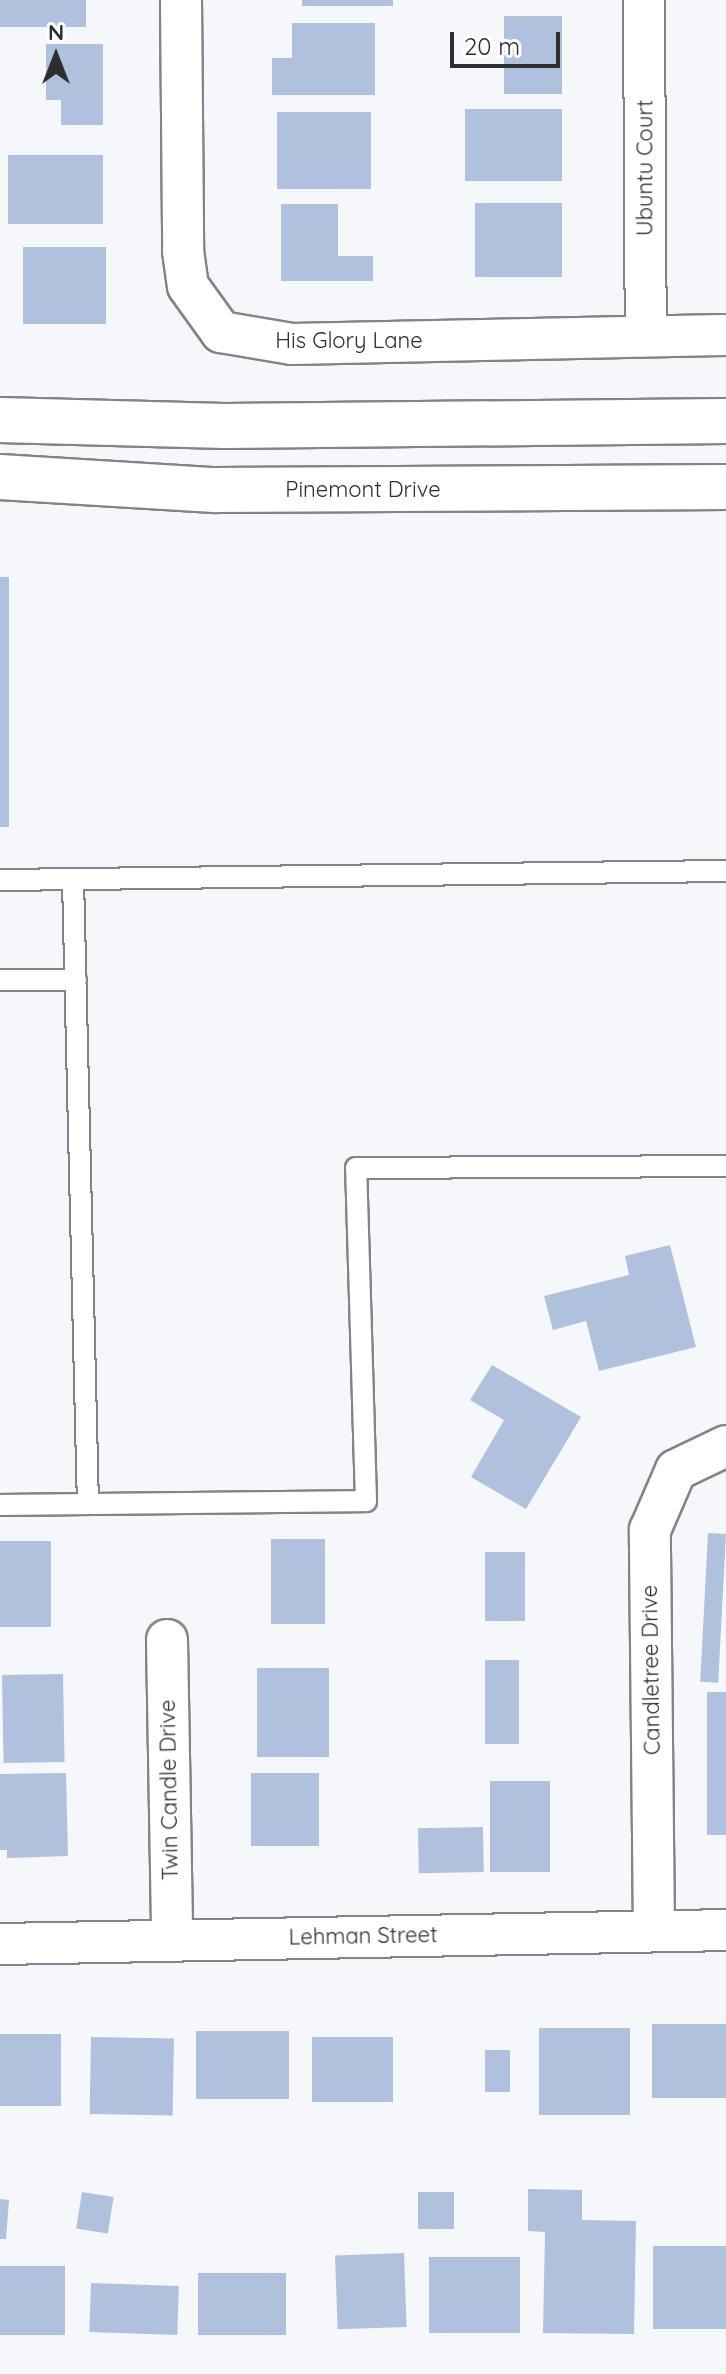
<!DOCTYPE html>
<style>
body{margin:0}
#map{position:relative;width:726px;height:2374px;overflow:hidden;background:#f5f7fa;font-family:Quicksand,sans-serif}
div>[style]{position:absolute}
.building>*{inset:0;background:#b0c1de;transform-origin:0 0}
.roads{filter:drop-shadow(2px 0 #838487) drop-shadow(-2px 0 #838487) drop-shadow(0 2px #838487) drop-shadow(0 -2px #838487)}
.lane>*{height:20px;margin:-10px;padding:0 10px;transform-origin:10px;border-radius:10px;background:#fff}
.street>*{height:40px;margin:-20px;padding:0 20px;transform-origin:20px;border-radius:20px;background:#fff}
.secondary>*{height:44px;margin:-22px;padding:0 22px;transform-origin:22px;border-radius:22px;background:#fff}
span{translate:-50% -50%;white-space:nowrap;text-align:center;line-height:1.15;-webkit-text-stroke:7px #fff;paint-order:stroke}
.street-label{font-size:22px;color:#2d2e2f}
.north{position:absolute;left:16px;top:16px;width:80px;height:80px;-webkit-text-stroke:6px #fff;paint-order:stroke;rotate:0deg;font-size:22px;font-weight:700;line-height:32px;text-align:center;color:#2d2e2f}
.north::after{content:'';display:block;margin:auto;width:28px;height:36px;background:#2d2e2f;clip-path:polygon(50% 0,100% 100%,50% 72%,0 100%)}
.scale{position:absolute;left:450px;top:32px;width:110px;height:36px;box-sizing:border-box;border:4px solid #2d2e2f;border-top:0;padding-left:10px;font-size:24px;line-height:28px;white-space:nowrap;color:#2d2e2f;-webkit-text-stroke:6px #fff;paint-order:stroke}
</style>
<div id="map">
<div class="building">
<i style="left:0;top:0;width:86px;height:27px"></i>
<i style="left:302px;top:0;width:91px;height:6px"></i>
<i style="left:504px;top:16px;width:58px;height:78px"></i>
<i style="clip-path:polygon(292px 23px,375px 23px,375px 95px,272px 95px,272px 58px,292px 58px)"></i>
<i style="clip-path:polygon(46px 44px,103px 44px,103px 125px,61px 125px,61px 100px,46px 100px)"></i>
<i style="left:465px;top:109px;width:97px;height:72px"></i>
<i style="left:277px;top:112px;width:94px;height:77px"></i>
<i style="left:8px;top:155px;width:95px;height:69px"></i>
<i style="left:475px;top:203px;width:87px;height:74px"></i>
<i style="clip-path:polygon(281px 204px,338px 204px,338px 256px,373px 256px,373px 281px,281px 281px)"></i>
<i style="left:23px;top:247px;width:83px;height:77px"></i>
<i style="left:0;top:577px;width:9px;height:250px"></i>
<i style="clip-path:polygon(670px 1245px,696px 1347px,599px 1371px,586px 1321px,553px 1330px,544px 1296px,629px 1275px,625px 1256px)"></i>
<i style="clip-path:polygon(492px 1365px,581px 1417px,526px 1509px,471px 1477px,504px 1420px,470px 1400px)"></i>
<i style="left:708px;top:1533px;width:18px;height:149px;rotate:3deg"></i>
<i style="left:271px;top:1539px;width:54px;height:85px"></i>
<i style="left:0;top:1541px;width:51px;height:86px"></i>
<i style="left:485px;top:1552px;width:40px;height:69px"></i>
<i style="left:485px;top:1660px;width:34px;height:84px"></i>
<i style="left:257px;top:1668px;width:72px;height:89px"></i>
<i style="left:63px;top:1674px;width:88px;height:61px;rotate:89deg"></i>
<i style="left:707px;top:1692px;width:19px;height:143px"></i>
<i style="clip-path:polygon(66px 1773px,68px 1856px,7px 1858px,7px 1850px,0 1850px,0 1774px)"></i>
<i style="left:251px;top:1773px;width:68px;height:73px"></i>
<i style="left:490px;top:1781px;width:60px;height:91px"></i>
<i style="left:483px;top:1827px;width:45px;height:65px;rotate:89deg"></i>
<i style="left:652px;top:2024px;width:74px;height:74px"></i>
<i style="left:539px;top:2028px;width:91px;height:87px"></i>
<i style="left:196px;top:2031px;width:93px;height:68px"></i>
<i style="left:0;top:2034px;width:61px;height:72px"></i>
<i style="left:91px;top:2037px;width:83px;height:77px;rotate:1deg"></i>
<i style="left:312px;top:2037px;width:81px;height:65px"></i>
<i style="left:485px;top:2050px;width:25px;height:42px"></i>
<i style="clip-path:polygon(528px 2189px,582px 2190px,582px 2220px,636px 2221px,634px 2334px,543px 2333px,545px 2232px,528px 2231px)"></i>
<i style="left:82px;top:2192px;width:32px;height:37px;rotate:9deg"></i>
<i style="left:418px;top:2192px;width:36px;height:37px"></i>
<i style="clip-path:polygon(0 2199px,9px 2200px,6px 2239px,0 2239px)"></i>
<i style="left:653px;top:2246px;width:73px;height:83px"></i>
<i style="left:404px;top:2253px;width:74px;height:69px;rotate:88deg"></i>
<i style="left:429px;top:2257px;width:91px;height:76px"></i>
<i style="left:0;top:2266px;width:65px;height:69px"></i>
<i style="left:198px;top:2273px;width:88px;height:62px"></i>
<i style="left:91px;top:2283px;width:88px;height:49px;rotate:2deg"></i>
</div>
<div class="roads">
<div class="lane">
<i style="left:73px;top:879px;width:625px;rotate:88.63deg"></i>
<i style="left:0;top:880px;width:726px;rotate:-0.71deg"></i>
<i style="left:0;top:980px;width:76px"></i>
<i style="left:0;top:1505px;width:366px;rotate:-0.6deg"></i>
<i style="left:366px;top:1501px;width:333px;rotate:-91.7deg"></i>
<i style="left:356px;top:1168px;width:370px;rotate:-0.3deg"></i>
</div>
<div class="street">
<i style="left:181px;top:0;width:251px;rotate:89.5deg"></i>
<i style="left:183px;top:251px;width:35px;rotate:82deg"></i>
<i style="left:188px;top:286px;width:57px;rotate:54.3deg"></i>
<i style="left:221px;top:332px;width:72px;rotate:9.6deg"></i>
<i style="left:292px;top:344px;width:434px;rotate:-1.2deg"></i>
<i style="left:644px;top:0;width:336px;rotate:89.7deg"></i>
<i style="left:167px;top:1640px;width:300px;rotate:89deg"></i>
<i style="left:654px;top:1931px;width:401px;rotate:-90.6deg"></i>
<i style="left:650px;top:1530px;width:65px;rotate:-66.6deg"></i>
<i style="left:676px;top:1470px;width:55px;rotate:-25.6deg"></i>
<i style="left:0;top:1944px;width:726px;rotate:-1.1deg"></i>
</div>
<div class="secondary">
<i style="left:0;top:420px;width:225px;rotate:1.5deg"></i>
<i style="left:225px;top:426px;width:501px;rotate:-0.57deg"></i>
<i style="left:0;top:477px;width:215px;rotate:3.5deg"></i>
<i style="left:215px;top:490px;width:511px;rotate:-0.34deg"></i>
</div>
</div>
<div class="street-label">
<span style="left:645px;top:168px;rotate:-90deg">Ubuntu Court</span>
<span style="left:349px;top:341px">His Glory Lane</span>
<span style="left:363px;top:490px">Pinemont Drive</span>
<span style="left:651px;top:1670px;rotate:-91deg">Candletree Drive</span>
<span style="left:169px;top:1790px;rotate:-91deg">Twin Candle Drive</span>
<span style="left:363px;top:1936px;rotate:-1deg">Lehman Street</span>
</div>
<div class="north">N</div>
<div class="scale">20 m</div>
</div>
